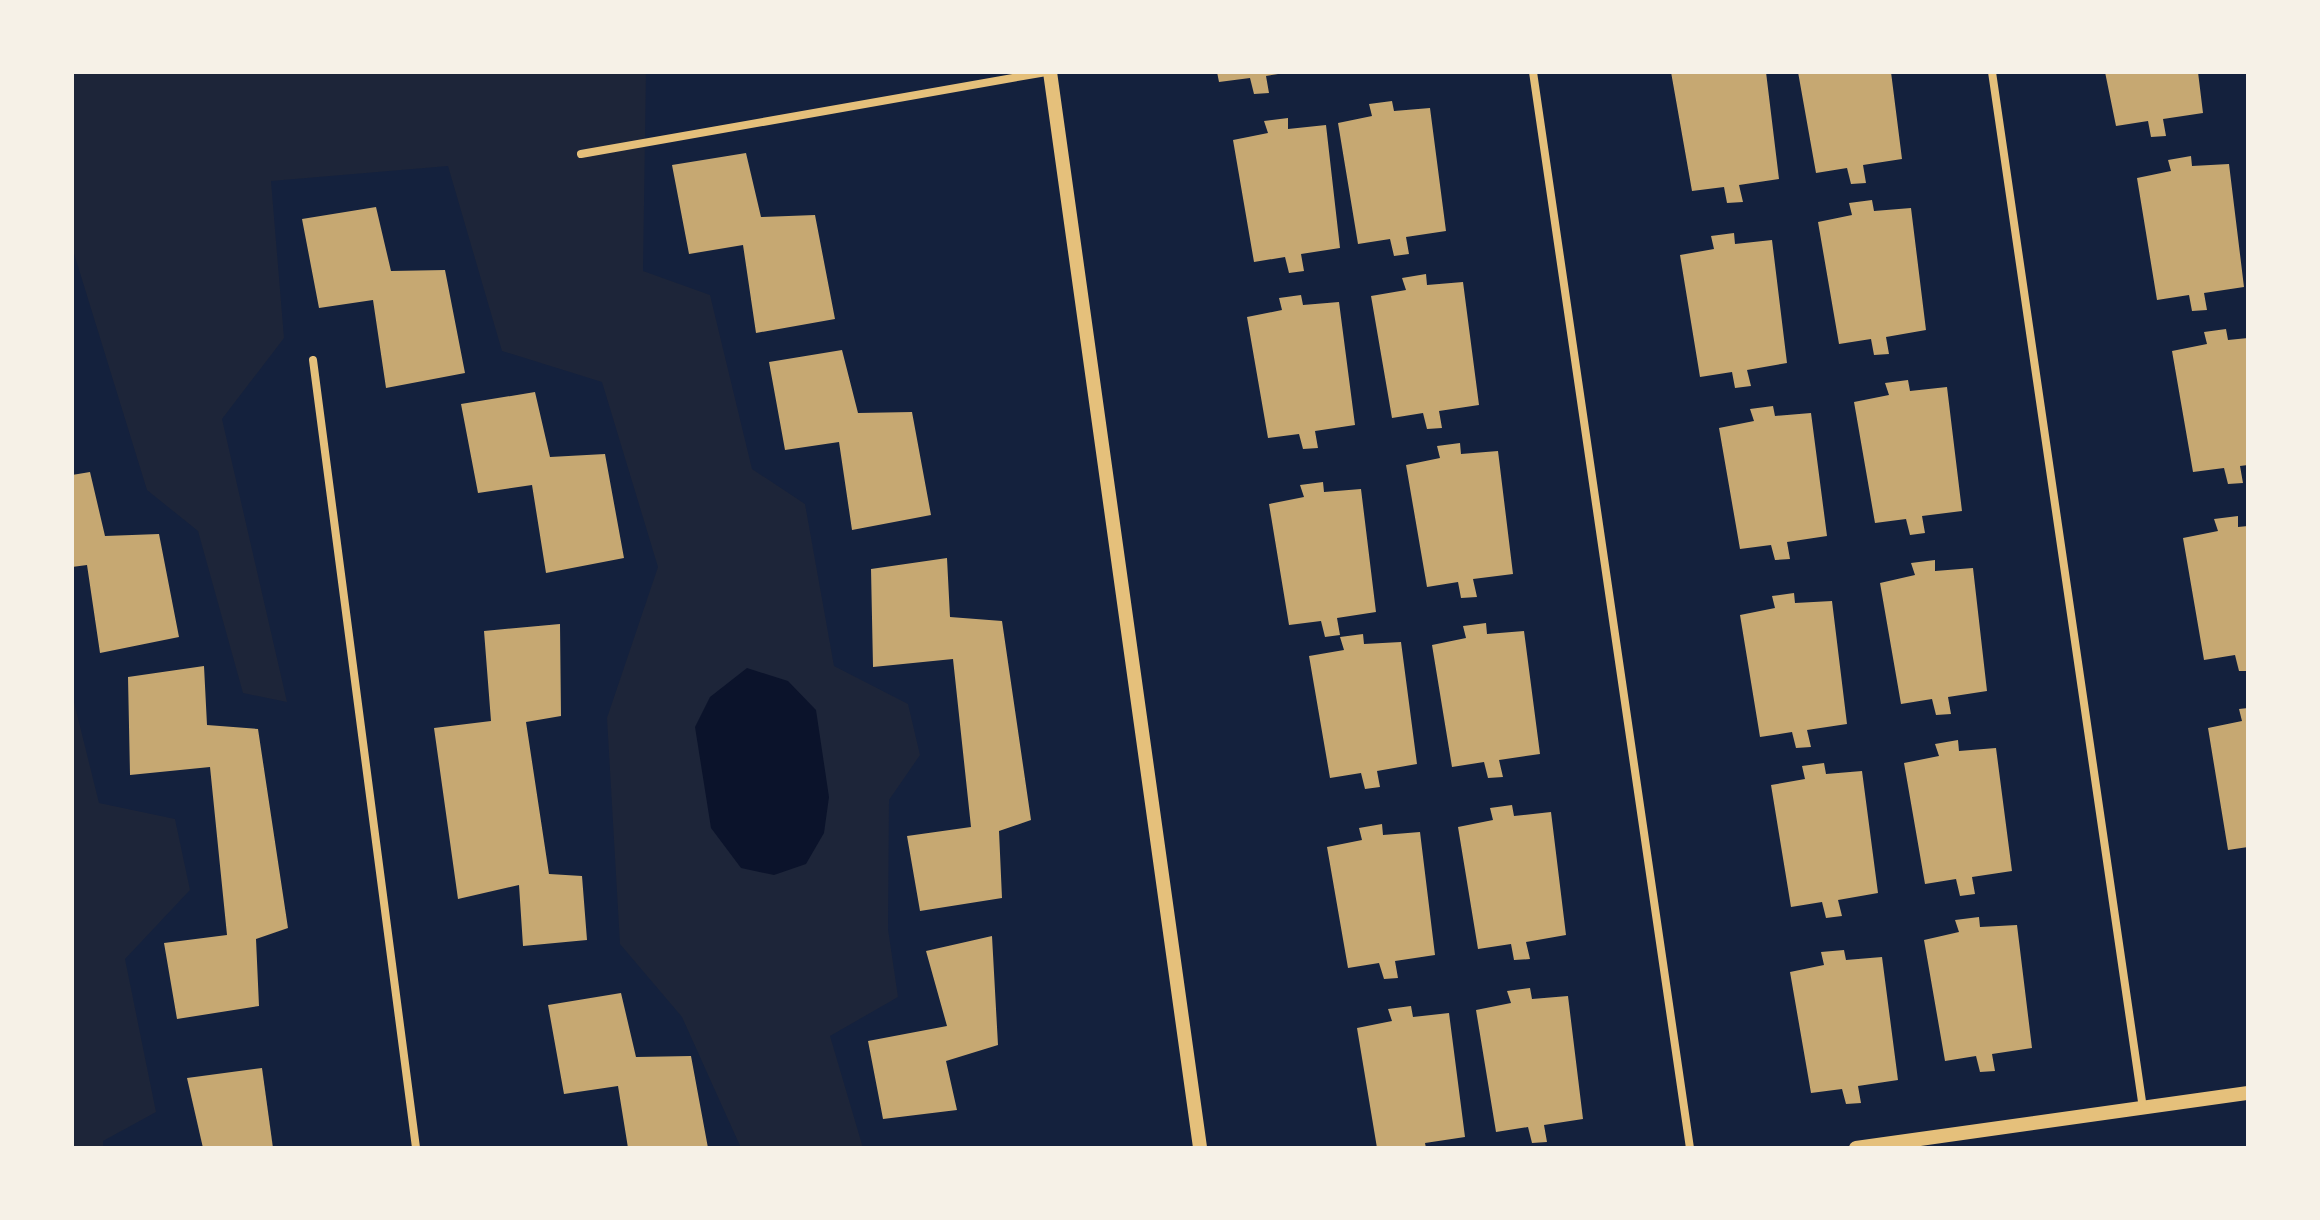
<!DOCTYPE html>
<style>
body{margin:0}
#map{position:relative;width:2320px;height:1220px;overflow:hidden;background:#14213d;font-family:Merriweather,serif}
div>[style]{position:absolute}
.green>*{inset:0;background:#1d2539}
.water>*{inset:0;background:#0b132b}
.building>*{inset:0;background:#c6a872}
.minor>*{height:8px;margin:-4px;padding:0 4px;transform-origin:4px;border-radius:4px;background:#e5c07b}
.tertiary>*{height:14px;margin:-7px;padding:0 7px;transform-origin:7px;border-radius:7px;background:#e5c07b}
span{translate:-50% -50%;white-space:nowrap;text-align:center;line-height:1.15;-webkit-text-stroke:8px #f6f1e7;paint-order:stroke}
.frame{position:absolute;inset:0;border:74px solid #f6f1e7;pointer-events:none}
</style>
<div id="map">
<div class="green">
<i style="clip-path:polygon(72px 72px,646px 72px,643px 271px,710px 295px,752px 469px,805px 504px,834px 666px,908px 704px,920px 755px,889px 800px,888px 929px,898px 997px,830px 1036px,863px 1148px,741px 1148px,682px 1017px,620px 944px,607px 718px,658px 567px,602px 382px,502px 351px,448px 166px,271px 181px,284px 338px,222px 419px,287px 702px,243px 693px,198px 531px,147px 490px,72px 247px)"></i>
<i style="clip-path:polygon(72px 694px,99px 803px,175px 819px,190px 890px,125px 959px,156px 1112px,103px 1141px,103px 1148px,72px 1148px)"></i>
</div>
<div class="water">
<i style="clip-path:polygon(747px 668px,788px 681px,816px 710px,829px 797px,824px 833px,806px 864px,774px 875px,741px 868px,711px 828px,695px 727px,710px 697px)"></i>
</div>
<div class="building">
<i style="clip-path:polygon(1217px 72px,1278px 72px,1278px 74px,1266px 76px,1269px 93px,1254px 94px,1250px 78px,1219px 82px)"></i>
<i style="clip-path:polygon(1671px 72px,1766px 72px,1779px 179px,1739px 185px,1743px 202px,1727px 203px,1724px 187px,1692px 191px)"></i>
<i style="clip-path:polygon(1798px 72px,1891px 72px,1902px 159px,1863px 165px,1866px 183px,1851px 184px,1847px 168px,1816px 173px)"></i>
<i style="clip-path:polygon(2105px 72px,2198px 72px,2203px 113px,2163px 119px,2166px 136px,2151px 137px,2148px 121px,2116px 126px)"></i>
<i style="clip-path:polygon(1392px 101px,1394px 111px,1430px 108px,1446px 231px,1406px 237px,1409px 254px,1394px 256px,1390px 239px,1358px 244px,1338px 123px,1372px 116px,1369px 104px)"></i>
<i style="clip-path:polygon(1288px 118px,1288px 129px,1326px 125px,1340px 248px,1301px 254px,1304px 271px,1289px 273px,1285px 257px,1254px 262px,1233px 140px,1268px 133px,1264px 121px)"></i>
<i style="clip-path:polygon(746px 153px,761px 217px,815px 215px,835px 319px,756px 333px,743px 245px,689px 254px,672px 165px)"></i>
<i style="clip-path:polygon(2191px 156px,2192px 166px,2229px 164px,2244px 287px,2204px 293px,2207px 310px,2192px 311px,2189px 295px,2157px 300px,2137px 178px,2171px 171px,2168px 160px)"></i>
<i style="clip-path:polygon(1872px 200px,1874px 211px,1911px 208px,1926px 330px,1886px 337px,1889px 354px,1874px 355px,1871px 339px,1839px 344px,1818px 222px,1852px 215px,1849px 203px)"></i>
<i style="clip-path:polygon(376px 207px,391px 271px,445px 270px,465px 373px,386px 388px,373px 300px,319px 308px,302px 219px)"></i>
<i style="clip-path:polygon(1734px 233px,1735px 244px,1772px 240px,1787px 363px,1747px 370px,1751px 386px,1735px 388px,1732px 372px,1700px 377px,1680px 255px,1714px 249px,1711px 236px)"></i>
<i style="clip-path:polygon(1426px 274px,1427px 285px,1463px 282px,1479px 405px,1439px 411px,1442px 428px,1427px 429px,1423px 413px,1392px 418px,1371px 296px,1406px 290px,1402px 278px)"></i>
<i style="clip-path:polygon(1301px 295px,1303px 305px,1339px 302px,1355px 425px,1315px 431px,1318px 448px,1303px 449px,1299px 434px,1268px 438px,1247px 317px,1282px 310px,1279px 298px)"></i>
<i style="clip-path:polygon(2226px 329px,2228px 340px,2248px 338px,2248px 465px,2240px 466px,2243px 483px,2228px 484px,2224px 468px,2193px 472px,2172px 351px,2207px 344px,2204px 332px)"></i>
<i style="clip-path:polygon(842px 350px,858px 413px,912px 412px,931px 515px,852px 530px,839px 442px,785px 450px,769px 362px)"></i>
<i style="clip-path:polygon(1908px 380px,1910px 391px,1947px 387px,1962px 511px,1922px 516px,1925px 533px,1910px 535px,1906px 519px,1875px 523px,1854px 402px,1889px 395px,1885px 383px)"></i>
<i style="clip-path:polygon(535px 392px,550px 457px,605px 454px,624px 558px,546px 573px,532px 485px,478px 493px,461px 404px)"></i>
<i style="clip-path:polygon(1773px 406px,1775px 416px,1811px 413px,1827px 536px,1787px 542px,1790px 559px,1775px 560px,1771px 545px,1740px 549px,1719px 428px,1754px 421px,1750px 409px)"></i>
<i style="clip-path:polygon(1460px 443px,1461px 454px,1498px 451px,1513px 574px,1473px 579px,1477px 597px,1461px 598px,1458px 582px,1427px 587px,1406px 465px,1440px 458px,1437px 446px)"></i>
<i style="clip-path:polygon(90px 472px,105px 536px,159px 534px,179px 637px,100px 653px,87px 565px,72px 567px,72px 475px)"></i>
<i style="clip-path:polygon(1323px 482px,1324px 492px,1361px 489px,1376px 612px,1337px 618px,1340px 635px,1325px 637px,1321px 621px,1289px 625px,1269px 504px,1304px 497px,1300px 485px)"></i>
<i style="clip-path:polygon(2238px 516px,2238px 527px,2248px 526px,2248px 671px,2239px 671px,2235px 655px,2204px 660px,2183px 538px,2218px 531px,2214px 519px)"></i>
<i style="clip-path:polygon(947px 558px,950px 617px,1002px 621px,1031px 820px,999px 831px,1002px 898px,920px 911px,907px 836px,971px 827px,953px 659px,873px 667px,871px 569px)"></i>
<i style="clip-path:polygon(1935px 560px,1935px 571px,1973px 568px,1987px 691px,1948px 697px,1951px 714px,1936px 715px,1932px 699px,1901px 704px,1880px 583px,1915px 575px,1911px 563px)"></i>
<i style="clip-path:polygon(1794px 593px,1795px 603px,1832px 601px,1847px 724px,1807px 730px,1811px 747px,1796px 748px,1792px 732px,1760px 737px,1740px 615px,1775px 608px,1772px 596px)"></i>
<i style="clip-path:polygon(1486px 623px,1487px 634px,1524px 631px,1540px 754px,1499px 760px,1503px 777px,1488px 778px,1484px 762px,1452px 767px,1432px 645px,1466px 638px,1463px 626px)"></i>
<i style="clip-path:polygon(560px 624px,561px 716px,526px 722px,549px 874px,582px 876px,587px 940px,523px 946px,519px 885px,458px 899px,434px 728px,491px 721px,484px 631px)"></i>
<i style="clip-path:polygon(1363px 634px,1364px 644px,1401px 642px,1417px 764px,1377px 771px,1380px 787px,1365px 789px,1361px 773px,1330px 778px,1309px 656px,1344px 650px,1340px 637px)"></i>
<i style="clip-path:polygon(204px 666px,207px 725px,258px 729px,288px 928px,256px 939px,259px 1006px,177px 1019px,164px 943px,227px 935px,210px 767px,130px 775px,128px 677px)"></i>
<i style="clip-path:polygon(2248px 708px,2248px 847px,2228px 850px,2208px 728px,2242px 721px,2239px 709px)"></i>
<i style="clip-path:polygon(1958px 740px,1959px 751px,1996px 748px,2012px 871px,1972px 877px,1975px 894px,1960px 896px,1956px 879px,1925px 884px,1904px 763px,1939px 756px,1935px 744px)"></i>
<i style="clip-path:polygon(1824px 763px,1826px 774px,1862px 771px,1878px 893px,1838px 900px,1842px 916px,1826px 918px,1822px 902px,1791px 907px,1771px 785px,1805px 779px,1802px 766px)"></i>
<i style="clip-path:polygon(1512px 805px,1514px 816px,1551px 812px,1566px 935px,1526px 942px,1530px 959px,1514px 960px,1511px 944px,1478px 949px,1458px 827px,1493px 820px,1490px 808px)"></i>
<i style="clip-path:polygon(1382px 824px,1383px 835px,1420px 832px,1435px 955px,1395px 961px,1398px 978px,1384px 979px,1379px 963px,1348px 968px,1327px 847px,1362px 840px,1359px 828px)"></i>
<i style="clip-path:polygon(1979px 917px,1980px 927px,2017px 925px,2032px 1048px,1992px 1054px,1995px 1071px,1980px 1072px,1976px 1056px,1945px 1061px,1924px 940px,1959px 932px,1955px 920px)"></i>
<i style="clip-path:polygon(992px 936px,998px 1045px,946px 1061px,957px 1110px,883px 1119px,868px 1041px,947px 1026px,926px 951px)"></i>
<i style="clip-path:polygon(1844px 950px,1846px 960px,1882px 957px,1898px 1080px,1858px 1086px,1861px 1103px,1846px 1104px,1842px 1089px,1811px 1093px,1790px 972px,1824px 965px,1821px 952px)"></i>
<i style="clip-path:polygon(1530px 988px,1532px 999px,1568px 996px,1583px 1119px,1544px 1125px,1547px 1142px,1532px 1143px,1528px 1127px,1496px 1132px,1476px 1010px,1511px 1003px,1507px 991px)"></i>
<i style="clip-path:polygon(621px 993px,636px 1057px,691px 1056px,708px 1148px,628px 1148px,618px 1086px,564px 1094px,548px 1005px)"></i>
<i style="clip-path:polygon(1411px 1006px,1413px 1017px,1449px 1013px,1465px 1137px,1425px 1143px,1426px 1148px,1377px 1148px,1357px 1028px,1392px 1021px,1388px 1009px)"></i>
<i style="clip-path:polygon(262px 1068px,273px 1148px,203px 1148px,187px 1078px)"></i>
</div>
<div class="minor">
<i style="left:1533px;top:72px;width:1087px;rotate:81.7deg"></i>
<i style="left:1992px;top:72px;width:1047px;rotate:81.71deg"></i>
<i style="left:581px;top:154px;width:471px;rotate:-10deg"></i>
<i style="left:313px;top:360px;width:795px;rotate:82.55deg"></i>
</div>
<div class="tertiary">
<i style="left:1050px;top:72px;width:1086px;rotate:82.06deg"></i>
<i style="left:1856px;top:1148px;width:396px;rotate:-8deg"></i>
</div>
<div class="frame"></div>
</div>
